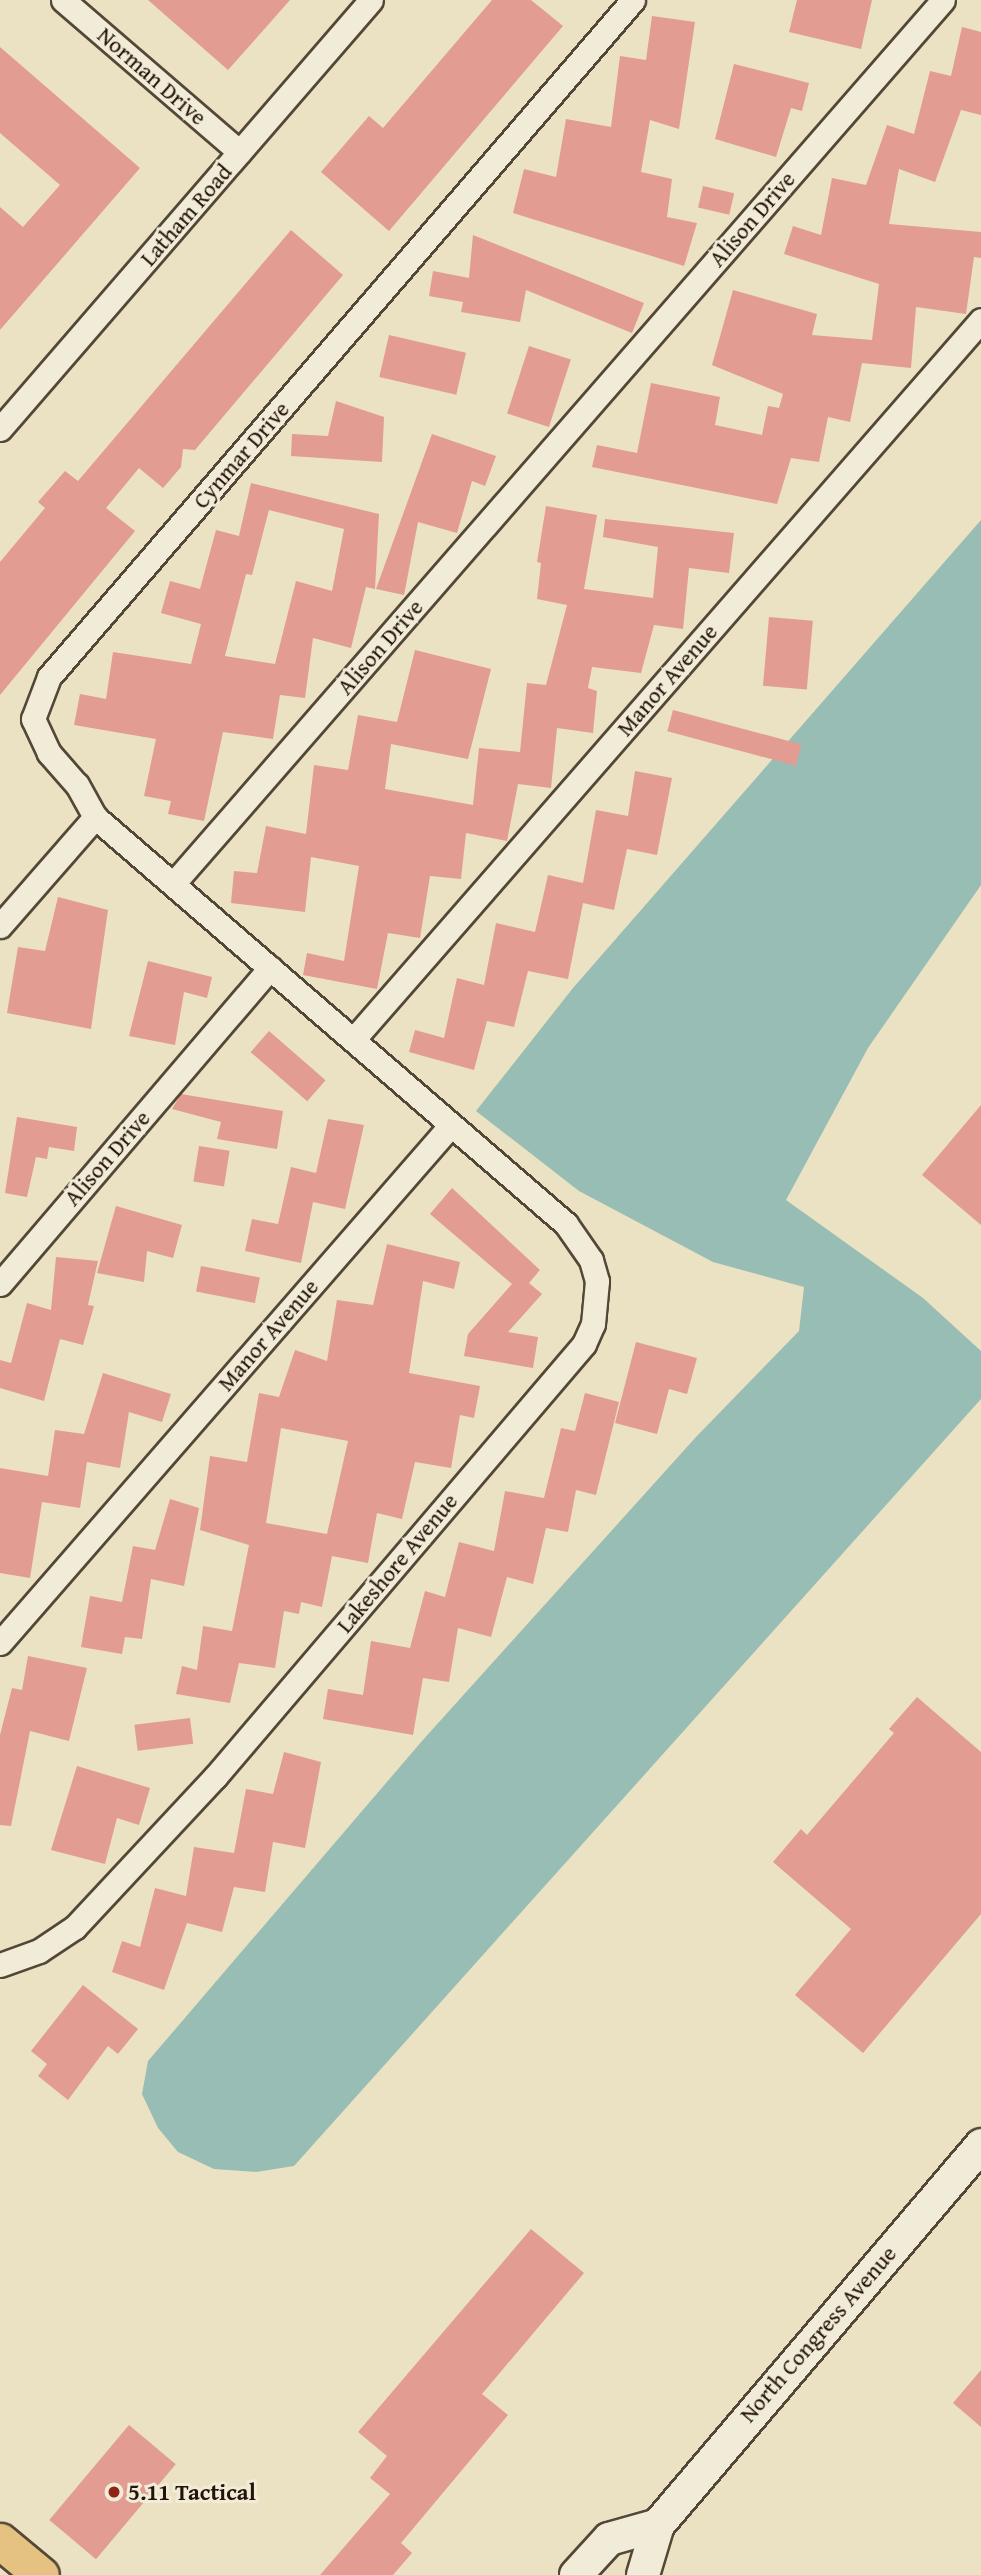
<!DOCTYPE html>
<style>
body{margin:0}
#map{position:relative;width:981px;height:2575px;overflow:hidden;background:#eae2c3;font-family:"Gentium Book Plus",serif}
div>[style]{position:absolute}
.water>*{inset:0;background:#98bdb4}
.building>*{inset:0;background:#e29c91;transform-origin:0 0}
.roads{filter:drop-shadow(2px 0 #554737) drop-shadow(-2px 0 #554737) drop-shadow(0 2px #554737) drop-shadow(0 -2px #554737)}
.street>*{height:23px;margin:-11.5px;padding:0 11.5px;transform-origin:11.5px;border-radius:11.5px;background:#f1ecd8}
.secondary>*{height:32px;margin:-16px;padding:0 16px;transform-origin:16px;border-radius:16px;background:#f1ecd8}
.primary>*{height:35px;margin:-17.5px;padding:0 17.5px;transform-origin:17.5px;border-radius:17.5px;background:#e5c182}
.dots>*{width:19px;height:19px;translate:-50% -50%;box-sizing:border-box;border:4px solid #f1ecd8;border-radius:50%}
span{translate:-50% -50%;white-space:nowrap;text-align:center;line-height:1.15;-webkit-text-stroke:6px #f1ecd8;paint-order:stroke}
.street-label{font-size:23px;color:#231308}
.poi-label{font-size:23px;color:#231308;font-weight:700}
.left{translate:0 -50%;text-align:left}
</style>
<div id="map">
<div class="water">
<i style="clip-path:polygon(981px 520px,981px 885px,868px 1048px,786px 1200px,923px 1298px,981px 1351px,981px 1399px,294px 2166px,256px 2172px,214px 2169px,178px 2152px,158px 2128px,142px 2094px,148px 2061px,422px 1741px,696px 1437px,799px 1331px,804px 1287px,713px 1262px,579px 1191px,476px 1111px,573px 988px)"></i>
</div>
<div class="building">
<i style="clip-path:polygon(148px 0,290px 0,228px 70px)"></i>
<i style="clip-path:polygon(492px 0,531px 0,563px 26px,389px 231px,321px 172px,369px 116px,383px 128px)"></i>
<i style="clip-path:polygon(797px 0,872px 0,861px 49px,789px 32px)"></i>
<i style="clip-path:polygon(652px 16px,695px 22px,679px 129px,650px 120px,641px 172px,672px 179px,667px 217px,697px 223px,684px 266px,513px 213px,524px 169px,556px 177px,566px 119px,611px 127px,620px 56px,646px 60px)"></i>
<i style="clip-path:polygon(962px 27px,981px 32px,981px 115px,961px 110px,935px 182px,899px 169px,889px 224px,981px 232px,981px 258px,974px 257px,966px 314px,916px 307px,911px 368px,862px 363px,850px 422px,828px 417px,819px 462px,791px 458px,777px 504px,592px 467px,597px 445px,637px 453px,651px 383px,720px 397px,715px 425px,762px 435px,768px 406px,779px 408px,783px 394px,712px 365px,733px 290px,817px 314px,812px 335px,872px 340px,879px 284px,784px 254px,793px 226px,821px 235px,832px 178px,866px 185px,887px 125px,914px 134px,930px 71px,951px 76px)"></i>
<i style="clip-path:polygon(0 47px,140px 168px,0 330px,0 207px,23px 227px,60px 185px,0 133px)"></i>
<i style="clip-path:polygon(734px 64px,809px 83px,802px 111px,791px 108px,776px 157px,715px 139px)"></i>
<i style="left:703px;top:186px;width:32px;height:22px;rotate:13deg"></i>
<i style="clip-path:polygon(291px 230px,343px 275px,195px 450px,183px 449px,181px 467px,163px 488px,139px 468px,106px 508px,135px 531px,0 695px,0 562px,45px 508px,38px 502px,65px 471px,78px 481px)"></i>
<i style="clip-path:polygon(473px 235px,644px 303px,632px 333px,526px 290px,520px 322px,461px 312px,463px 302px,429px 296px,433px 271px,469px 278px)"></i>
<i style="left:389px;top:335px;width:79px;height:43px;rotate:13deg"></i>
<i style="left:529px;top:346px;width:44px;height:71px;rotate:18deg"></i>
<i style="clip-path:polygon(336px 401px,384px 417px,382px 462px,291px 456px,292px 434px,328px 436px)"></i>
<i style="clip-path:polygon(432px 434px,496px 456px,485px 486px,472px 481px,457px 533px,418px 522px,404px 595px,376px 589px)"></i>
<i style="clip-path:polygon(evenodd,251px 483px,379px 514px,375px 589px,366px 587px,351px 648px,313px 638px,305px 698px,280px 695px,273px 739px,223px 732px,204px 821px,168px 814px,171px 801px,144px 796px,156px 739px,74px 725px,80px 694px,106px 699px,113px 652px,191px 664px,201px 624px,161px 613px,170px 581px,200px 589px,216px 530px,239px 536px,251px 483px,269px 510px,344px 529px,332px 591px,296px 581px,275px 664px,225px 656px,246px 574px,252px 575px,269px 510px)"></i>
<i style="clip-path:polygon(546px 506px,597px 515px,584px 589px,653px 598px,658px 547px,603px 537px,605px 519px,734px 533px,729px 573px,689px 568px,683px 629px,654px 625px,641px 673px,592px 667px,588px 688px,597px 691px,593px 733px,557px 728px,551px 788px,518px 784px,507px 841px,466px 833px,461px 879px,430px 876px,420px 938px,388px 933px,377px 989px,303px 975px,307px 953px,344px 961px,359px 866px,311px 857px,305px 912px,231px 903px,234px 871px,257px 873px,266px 826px,306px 834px,314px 765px,348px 770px,358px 715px,397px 722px,415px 650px,491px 669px,468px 759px,391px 744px,385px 789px,473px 805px,479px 748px,520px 752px,527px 683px,546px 685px,567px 605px,537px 599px,541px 563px,537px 562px)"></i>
<i style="left:769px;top:617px;width:44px;height:69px;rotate:5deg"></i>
<i style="left:673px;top:710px;width:133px;height:22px;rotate:15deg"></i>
<i style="clip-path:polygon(635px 771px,672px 778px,657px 855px,627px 849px,614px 910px,583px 903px,568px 979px,528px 971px,514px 1027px,487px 1021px,474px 1070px,409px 1052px,415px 1030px,444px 1038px,457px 978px,484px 985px,496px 923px,535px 932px,548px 875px,583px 883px,596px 810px,628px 816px)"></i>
<i style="clip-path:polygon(58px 897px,108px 910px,91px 1029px,7px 1013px,18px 947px,45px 951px)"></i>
<i style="clip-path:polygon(148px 961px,212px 977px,207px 998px,184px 992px,175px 1045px,129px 1036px)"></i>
<i style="left:269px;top:1031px;width:75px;height:28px;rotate:41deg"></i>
<i style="clip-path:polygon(181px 1094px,283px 1111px,277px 1149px,217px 1139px,221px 1122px,172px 1109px)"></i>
<i style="clip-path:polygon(981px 1105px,981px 1225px,922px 1175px)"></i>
<i style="clip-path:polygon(17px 1117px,77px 1127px,74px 1151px,49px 1147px,47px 1159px,36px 1157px,27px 1197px,5px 1193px)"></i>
<i style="clip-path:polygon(328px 1119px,364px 1125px,345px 1209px,313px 1202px,301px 1263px,245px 1251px,252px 1219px,278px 1224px,291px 1167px,316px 1173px)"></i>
<i style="left:199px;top:1146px;width:31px;height:36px;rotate:9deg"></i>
<i style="clip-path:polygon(452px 1188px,540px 1270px,529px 1283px,542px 1294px,508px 1332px,538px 1337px,533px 1368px,464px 1356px,468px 1334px,512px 1284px,430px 1214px)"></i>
<i style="clip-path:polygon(116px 1206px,182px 1225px,173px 1258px,147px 1251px,144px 1282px,97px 1273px)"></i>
<i style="clip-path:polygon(evenodd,387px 1244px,460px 1262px,454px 1289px,423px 1281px,409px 1373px,480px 1386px,474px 1418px,460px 1415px,451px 1468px,415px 1462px,402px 1519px,377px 1513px,368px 1563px,332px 1556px,322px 1607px,301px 1602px,299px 1614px,284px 1611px,275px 1668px,239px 1663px,230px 1703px,176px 1694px,182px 1666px,197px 1670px,203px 1626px,232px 1631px,249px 1545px,200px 1530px,210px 1456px,247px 1462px,259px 1393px,279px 1397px,295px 1350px,327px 1361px,337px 1300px,373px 1305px,387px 1244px,281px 1428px,348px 1441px,327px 1534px,266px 1523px,281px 1428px)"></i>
<i style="clip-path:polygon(56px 1257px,98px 1261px,88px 1305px,94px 1306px,83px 1345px,60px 1339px,44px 1401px,0 1388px,0 1360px,11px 1363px,27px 1303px,51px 1310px)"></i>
<i style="left:201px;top:1266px;width:60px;height:26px;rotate:11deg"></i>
<i style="clip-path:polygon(636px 1342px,697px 1358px,687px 1394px,669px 1389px,657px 1434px,615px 1423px)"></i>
<i style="clip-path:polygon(103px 1373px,171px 1394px,162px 1422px,129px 1412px,120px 1468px,87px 1462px,80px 1508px,42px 1502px,30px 1578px,0 1573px,0 1468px,48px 1476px,55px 1430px,84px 1434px)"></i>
<i style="clip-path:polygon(585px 1393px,619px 1402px,596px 1495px,576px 1490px,568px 1532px,546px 1528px,533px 1584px,507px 1577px,491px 1637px,458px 1628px,449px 1682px,423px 1678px,413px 1735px,323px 1719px,328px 1689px,363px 1695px,371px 1641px,410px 1648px,425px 1591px,445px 1597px,459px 1542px,494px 1551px,505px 1491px,544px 1498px,561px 1428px,575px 1431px)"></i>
<i style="clip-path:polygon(170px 1499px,199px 1508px,184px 1586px,151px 1579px,142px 1639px,125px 1637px,122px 1654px,81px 1647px,90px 1596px,122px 1602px,133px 1546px,155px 1550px)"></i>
<i style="clip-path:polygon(28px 1656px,87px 1668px,69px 1741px,30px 1731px,11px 1826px,0 1825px,0 1735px,12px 1688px,22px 1690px)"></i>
<i style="clip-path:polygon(917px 1697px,981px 1752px,981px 1914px,863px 2053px,795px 1995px,851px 1929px,773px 1862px,801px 1829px,807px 1835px,894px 1733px,889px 1729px)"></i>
<i style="left:190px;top:1718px;width:26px;height:56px;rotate:83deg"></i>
<i style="clip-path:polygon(284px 1752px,321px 1762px,305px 1848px,273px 1842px,265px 1892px,234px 1887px,222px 1932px,187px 1923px,164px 1990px,112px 1972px,122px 1941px,140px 1947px,155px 1888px,186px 1896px,194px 1847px,234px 1853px,246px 1789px,273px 1794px)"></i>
<i style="clip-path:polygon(77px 1766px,150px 1788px,139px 1825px,117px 1818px,105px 1864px,51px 1850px)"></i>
<i style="clip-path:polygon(83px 1985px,138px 2029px,118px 2054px,108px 2046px,68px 2100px,38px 2076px,47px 2064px,31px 2051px)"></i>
<i style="clip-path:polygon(531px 2229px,584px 2273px,482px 2394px,508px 2415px,401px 2543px,412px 2553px,393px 2575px,320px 2575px,390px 2494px,370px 2478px,387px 2456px,358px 2432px)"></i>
<i style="clip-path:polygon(981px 2370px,981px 2427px,953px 2403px)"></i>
<i style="left:129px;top:2425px;width:61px;height:124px;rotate:40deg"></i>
</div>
<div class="roads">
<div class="street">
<i style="left:63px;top:0;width:233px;rotate:40.7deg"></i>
<i style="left:0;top:429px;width:567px;rotate:-49.15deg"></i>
<i style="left:173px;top:884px;width:1172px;rotate:-48.94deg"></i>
<i style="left:0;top:926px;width:145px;rotate:-48.9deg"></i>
<i style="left:353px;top:1040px;width:955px;rotate:-48.9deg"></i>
<i style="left:0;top:1284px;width:416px;rotate:-49.5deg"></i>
<i style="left:0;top:1643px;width:687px;rotate:-48.96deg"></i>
<i style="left:0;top:1965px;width:41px;rotate:-19.7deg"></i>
<i style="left:39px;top:1951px;width:43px;rotate:-33.7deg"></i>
<i style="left:75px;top:1927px;width:205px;rotate:-47deg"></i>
<i style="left:215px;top:1777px;width:569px;rotate:-49.56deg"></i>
<i style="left:584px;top:1344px;width:22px;rotate:-66deg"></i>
<i style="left:593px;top:1324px;width:43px;rotate:-84.7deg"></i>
<i style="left:597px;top:1281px;width:22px;rotate:-106deg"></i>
<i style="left:591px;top:1260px;width:44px;rotate:-124.8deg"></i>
<i style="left:566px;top:1224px;width:622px;rotate:-139.17deg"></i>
<i style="left:95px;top:817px;width:37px;rotate:-119deg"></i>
<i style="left:77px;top:785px;width:43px;rotate:-131.2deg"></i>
<i style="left:49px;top:753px;width:38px;rotate:-115deg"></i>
<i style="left:33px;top:719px;width:45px;rotate:-69.1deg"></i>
<i style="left:49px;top:677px;width:894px;rotate:-49.22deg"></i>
</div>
<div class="secondary">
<i style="left:576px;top:2575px;width:49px;rotate:-47.5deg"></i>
<i style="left:609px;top:2539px;width:51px;rotate:-15.9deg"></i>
<i style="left:643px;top:2575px;width:52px;rotate:-73.3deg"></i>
<i style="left:658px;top:2525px;width:499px;rotate:-49.6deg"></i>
</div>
<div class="primary">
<i style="left:0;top:2541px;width:53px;rotate:39.7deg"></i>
</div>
</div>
<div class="dots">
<i style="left:114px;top:2492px;background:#8f2418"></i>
</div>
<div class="street-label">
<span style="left:152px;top:76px;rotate:41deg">Norman Drive</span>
<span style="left:186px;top:215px;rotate:-49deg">Latham Road</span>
<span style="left:752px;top:219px;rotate:-49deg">Alison Drive</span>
<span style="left:241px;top:455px;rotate:-49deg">Cynmar Drive</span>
<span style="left:380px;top:647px;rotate:-49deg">Alison Drive</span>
<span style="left:667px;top:680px;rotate:-49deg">Manor Avenue</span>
<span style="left:107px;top:1158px;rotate:-49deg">Alison Drive</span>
<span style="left:268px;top:1335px;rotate:-49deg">Manor Avenue</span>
<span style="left:397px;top:1563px;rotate:-50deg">Lakeshore Avenue</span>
<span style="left:818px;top:2334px;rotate:-49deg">North Congress Avenue</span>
</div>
<div class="poi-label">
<span class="left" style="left:128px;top:2492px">5.11 Tactical</span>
</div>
</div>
